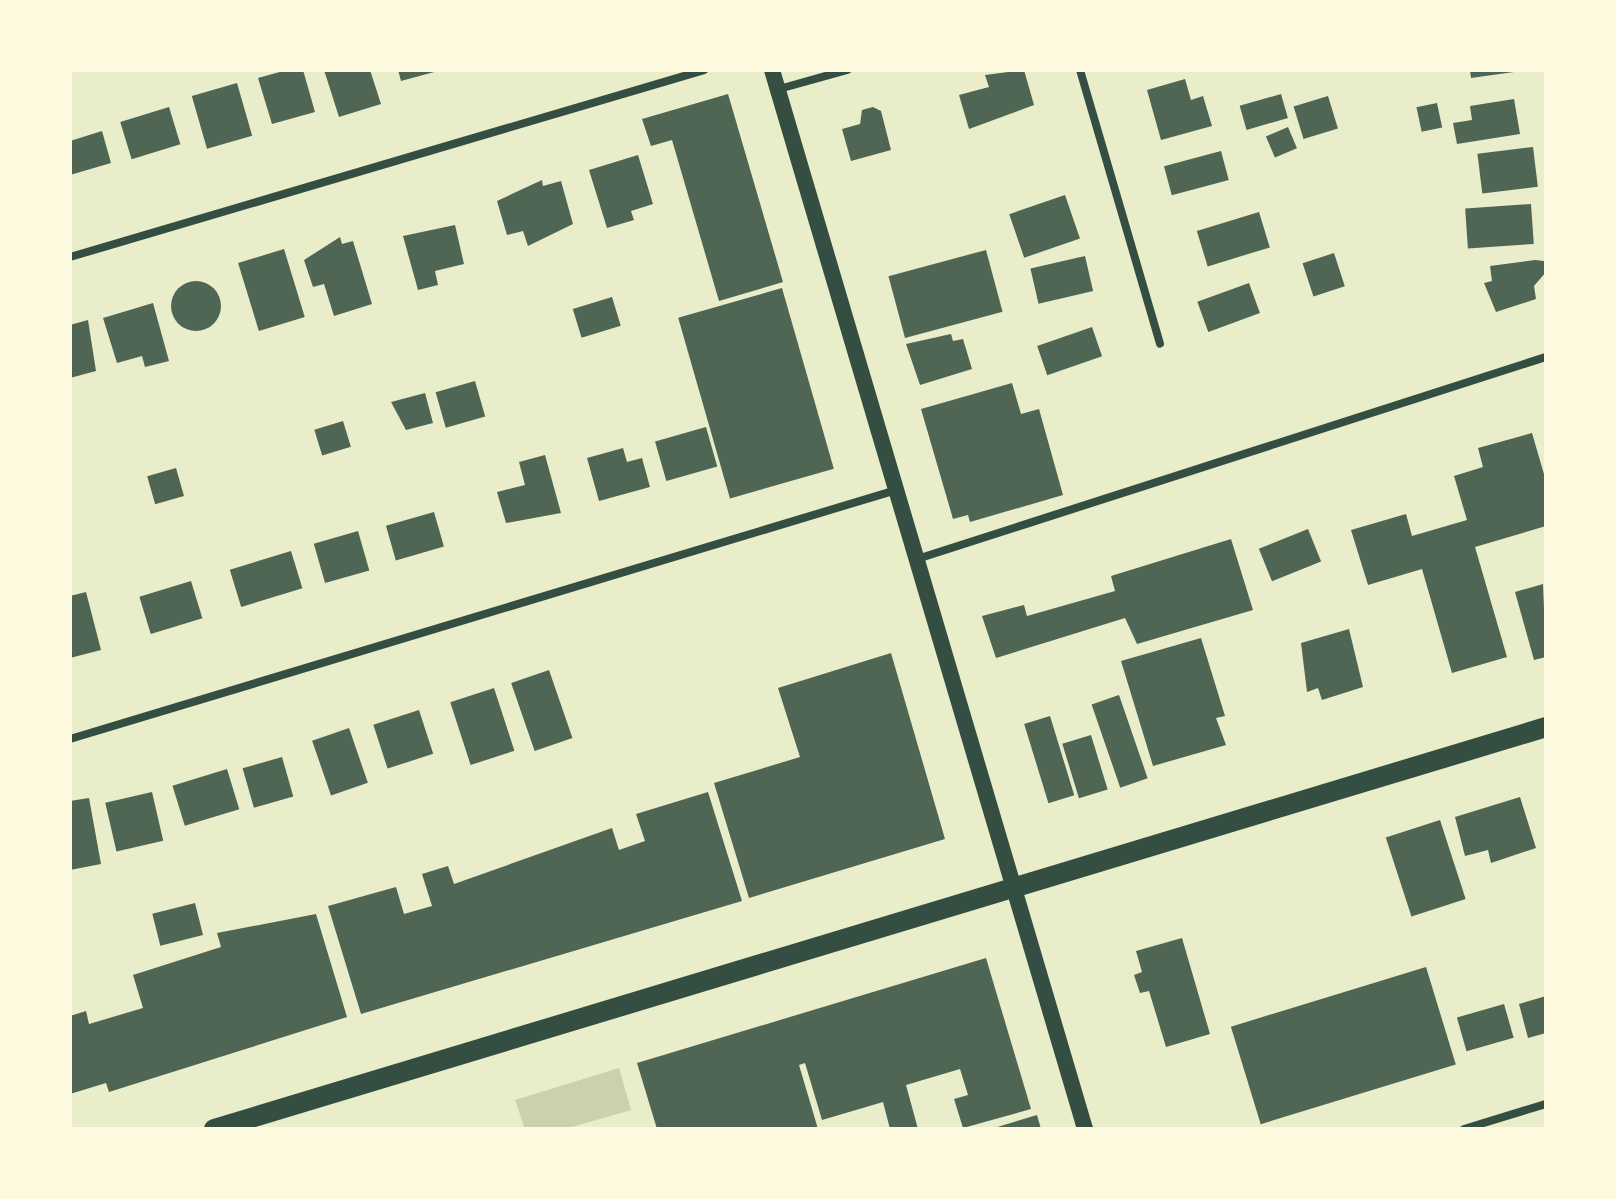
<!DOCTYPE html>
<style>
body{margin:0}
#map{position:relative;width:1616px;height:1199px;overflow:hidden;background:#e9edc9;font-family:Ubuntu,sans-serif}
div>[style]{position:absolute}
.green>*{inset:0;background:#cad2ad}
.building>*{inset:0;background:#4f6655;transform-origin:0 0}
.round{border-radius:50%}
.minor>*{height:8px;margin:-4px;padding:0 4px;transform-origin:4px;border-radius:4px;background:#344e41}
.secondary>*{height:16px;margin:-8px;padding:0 8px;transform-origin:8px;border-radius:8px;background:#344e41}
.primary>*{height:20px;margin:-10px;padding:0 10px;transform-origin:10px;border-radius:10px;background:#344e41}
span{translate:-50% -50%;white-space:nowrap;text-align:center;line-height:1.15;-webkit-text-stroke:7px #fefae0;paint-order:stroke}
.frame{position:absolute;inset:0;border:72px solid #fefae0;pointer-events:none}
</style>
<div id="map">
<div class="green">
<i style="clip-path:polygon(619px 1068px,631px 1110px,565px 1129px,525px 1129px,515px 1100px)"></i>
</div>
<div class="building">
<i style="clip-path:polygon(287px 70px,303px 70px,315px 112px,272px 124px,258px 78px)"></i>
<i style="clip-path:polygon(324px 70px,370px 70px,381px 104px,339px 117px)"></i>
<i style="clip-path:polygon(398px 70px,438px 70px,438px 71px,401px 81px)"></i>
<i style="clip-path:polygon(1024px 70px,1034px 105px,969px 129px,959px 95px,989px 87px,985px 75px)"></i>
<i style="clip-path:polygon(1470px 70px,1513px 70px,1514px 72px,1471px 78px)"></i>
<i style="clip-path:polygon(1185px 79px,1191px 100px,1203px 96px,1212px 126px,1161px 140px,1147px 90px)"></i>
<i style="left:237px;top:83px;width:55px;height:47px;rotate:74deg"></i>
<i style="clip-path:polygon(728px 94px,783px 282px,719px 301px,672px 140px,651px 146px,642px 119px)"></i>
<i style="left:1281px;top:94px;width:25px;height:43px;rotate:74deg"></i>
<i style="left:1328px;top:96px;width:34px;height:36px;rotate:73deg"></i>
<i style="clip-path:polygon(1514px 99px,1520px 134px,1457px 144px,1453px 123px,1472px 120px,1470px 106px)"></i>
<i style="left:1437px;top:103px;width:25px;height:21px;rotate:78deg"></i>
<i style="left:169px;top:107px;width:39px;height:51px;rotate:73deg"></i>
<i style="clip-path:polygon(873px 107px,881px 111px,891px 150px,851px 161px,842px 129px,860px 124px,862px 110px)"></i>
<i style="left:1288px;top:127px;width:23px;height:24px;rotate:67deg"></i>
<i style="clip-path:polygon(102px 131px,111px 163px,70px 175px,70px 141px)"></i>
<i style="left:1533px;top:147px;width:40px;height:56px;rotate:83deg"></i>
<i style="left:1221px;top:151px;width:30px;height:59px;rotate:75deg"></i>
<i style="clip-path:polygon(638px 155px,653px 204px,631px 211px,634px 220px,607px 228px,589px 170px)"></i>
<i style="clip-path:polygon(542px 180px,543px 186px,561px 181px,573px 224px,528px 246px,523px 231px,507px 235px,497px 201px)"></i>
<i style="left:1065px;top:195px;width:46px;height:59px;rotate:71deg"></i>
<i style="left:1531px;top:204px;width:40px;height:66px;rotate:86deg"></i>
<i style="left:1259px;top:212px;width:37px;height:65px;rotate:73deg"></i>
<i style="clip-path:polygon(455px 225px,464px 264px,435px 271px,438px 285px,418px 290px,403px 236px)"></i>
<i style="clip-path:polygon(340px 237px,342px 244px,353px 241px,372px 304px,334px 316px,324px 284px,313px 287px,304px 260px)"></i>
<i style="left:284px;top:249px;width:71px;height:48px;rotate:73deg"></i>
<i style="left:986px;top:250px;width:64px;height:101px;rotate:75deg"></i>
<i style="left:1334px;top:253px;width:35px;height:33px;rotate:72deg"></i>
<i style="left:1085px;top:256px;width:36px;height:56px;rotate:77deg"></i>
<i style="clip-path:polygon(1535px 260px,1544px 261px,1546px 272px,1534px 286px,1536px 299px,1496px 312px,1484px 283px,1492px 281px,1490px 266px)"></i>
<i class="round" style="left:171px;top:281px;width:50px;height:50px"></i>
<i style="left:1249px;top:283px;width:32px;height:55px;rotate:70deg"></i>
<i style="left:782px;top:288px;width:188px;height:108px;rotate:74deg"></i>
<i style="left:612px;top:297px;width:30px;height:41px;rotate:73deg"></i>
<i style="clip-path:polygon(153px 303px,169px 361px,145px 367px,142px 356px,117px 363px,103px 318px)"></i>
<i style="clip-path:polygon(88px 320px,96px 371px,70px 378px,70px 325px)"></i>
<i style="left:1092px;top:327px;width:31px;height:58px;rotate:71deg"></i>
<i style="clip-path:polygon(951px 334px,953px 341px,963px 339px,972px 369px,920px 385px,906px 344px)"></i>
<i style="left:475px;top:381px;width:37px;height:41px;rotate:74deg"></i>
<i style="clip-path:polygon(1012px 383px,1021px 414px,1039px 409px,1063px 495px,970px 522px,968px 515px,953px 519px,921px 409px)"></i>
<i style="clip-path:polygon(425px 393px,433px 423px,406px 430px,391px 402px)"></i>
<i style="left:343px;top:421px;width:27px;height:30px;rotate:73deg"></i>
<i style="left:706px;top:427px;width:41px;height:53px;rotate:74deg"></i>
<i style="clip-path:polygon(1532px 433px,1546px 481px,1546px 526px,1475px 547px,1507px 657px,1452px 673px,1422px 569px,1368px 585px,1351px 530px,1406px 514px,1412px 536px,1467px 520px,1454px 476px,1483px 467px,1478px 448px)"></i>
<i style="clip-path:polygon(623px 448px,627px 462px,642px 458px,650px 487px,599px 501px,587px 458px)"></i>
<i style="clip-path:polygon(545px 455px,561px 513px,506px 523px,497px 492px,525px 485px,519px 462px)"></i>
<i style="left:176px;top:468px;width:29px;height:30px;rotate:74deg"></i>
<i style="left:434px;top:512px;width:36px;height:50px;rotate:74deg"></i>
<i style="left:1308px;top:529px;width:35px;height:53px;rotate:68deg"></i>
<i style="left:358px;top:531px;width:41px;height:46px;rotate:74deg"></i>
<i style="clip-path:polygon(1231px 539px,1253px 610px,1137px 644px,1125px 618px,996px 658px,982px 616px,1024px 605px,1027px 616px,1115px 591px,1111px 576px)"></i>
<i style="left:291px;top:551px;width:39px;height:64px;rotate:73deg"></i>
<i style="left:191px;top:581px;width:39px;height:54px;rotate:73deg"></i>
<i style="clip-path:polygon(1543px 584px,1546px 657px,1534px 660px,1515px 592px)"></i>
<i style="clip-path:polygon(86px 592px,101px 650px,70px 658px,70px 596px)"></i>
<i style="clip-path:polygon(1349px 629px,1363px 687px,1322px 700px,1318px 688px,1307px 692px,1301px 643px)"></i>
<i style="clip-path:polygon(1201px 638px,1225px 716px,1216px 718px,1226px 745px,1153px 766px,1121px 661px)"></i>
<i style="clip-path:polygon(891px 653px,945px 839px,749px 898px,714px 783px,800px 757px,778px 688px)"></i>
<i style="left:549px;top:670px;width:72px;height:40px;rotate:71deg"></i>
<i style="left:494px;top:688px;width:66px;height:46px;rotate:72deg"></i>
<i style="left:1119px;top:695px;width:88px;height:29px;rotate:71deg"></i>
<i style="left:419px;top:710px;width:46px;height:48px;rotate:72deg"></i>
<i style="left:1050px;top:716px;width:83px;height:27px;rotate:73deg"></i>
<i style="left:349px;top:728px;width:58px;height:39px;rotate:71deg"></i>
<i style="left:1091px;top:735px;width:57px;height:30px;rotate:73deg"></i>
<i style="left:282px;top:757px;width:41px;height:41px;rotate:74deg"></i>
<i style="left:227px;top:769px;width:42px;height:57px;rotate:73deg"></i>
<i style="left:152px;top:792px;width:50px;height:48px;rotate:77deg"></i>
<i style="clip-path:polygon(708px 792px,742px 901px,361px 1014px,328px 906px,396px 887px,404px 914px,432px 906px,422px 874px,448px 866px,454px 884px,612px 828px,619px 850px,645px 841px,636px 814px)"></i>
<i style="clip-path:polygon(1520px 797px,1536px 848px,1491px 863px,1488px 850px,1465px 856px,1455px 817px)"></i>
<i style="clip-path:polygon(89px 798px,101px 864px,70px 870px,70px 801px)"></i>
<i style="left:1440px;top:820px;width:83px;height:57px;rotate:72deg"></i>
<i style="left:195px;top:903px;width:33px;height:44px;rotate:76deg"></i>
<i style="clip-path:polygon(316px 914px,347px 1017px,109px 1092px,106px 1083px,70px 1094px,70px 1016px,86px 1011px,89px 1024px,143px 1008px,133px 975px,221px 947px,217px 933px)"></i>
<i style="clip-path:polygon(1182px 938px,1210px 1034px,1166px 1047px,1149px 991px,1140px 993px,1134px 975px,1142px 972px,1136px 951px)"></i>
<i style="clip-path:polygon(986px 958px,1031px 1109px,963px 1128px,954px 1099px,968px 1095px,960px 1069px,906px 1085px,918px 1129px,890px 1129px,883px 1102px,822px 1120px,805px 1063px,799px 1065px,818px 1129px,657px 1129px,637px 1063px)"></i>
<i style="left:1426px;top:967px;width:102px;height:204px;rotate:73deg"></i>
<i style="clip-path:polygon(1546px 996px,1546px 1033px,1528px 1038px,1519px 1004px)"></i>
<i style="left:1504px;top:1004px;width:35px;height:49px;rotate:74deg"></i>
<i style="clip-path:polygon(1037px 1115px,1041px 1129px,994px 1129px,994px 1128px)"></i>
</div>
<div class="minor">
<i style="left:1080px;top:70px;width:285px;rotate:73.7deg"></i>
<i style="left:779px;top:89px;width:71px;rotate:-15.6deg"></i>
<i style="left:70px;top:257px;width:661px;rotate:-16.43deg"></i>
<i style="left:914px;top:560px;width:664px;rotate:-17.81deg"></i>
<i style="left:70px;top:739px;width:860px;rotate:-16.77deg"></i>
<i style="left:1464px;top:1129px;width:86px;rotate:-17deg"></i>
</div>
<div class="secondary">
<i style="left:772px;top:70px;width:1104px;rotate:73.53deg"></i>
</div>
<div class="primary">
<i style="left:214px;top:1129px;width:1391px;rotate:-16.79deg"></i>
</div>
<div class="frame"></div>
</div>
